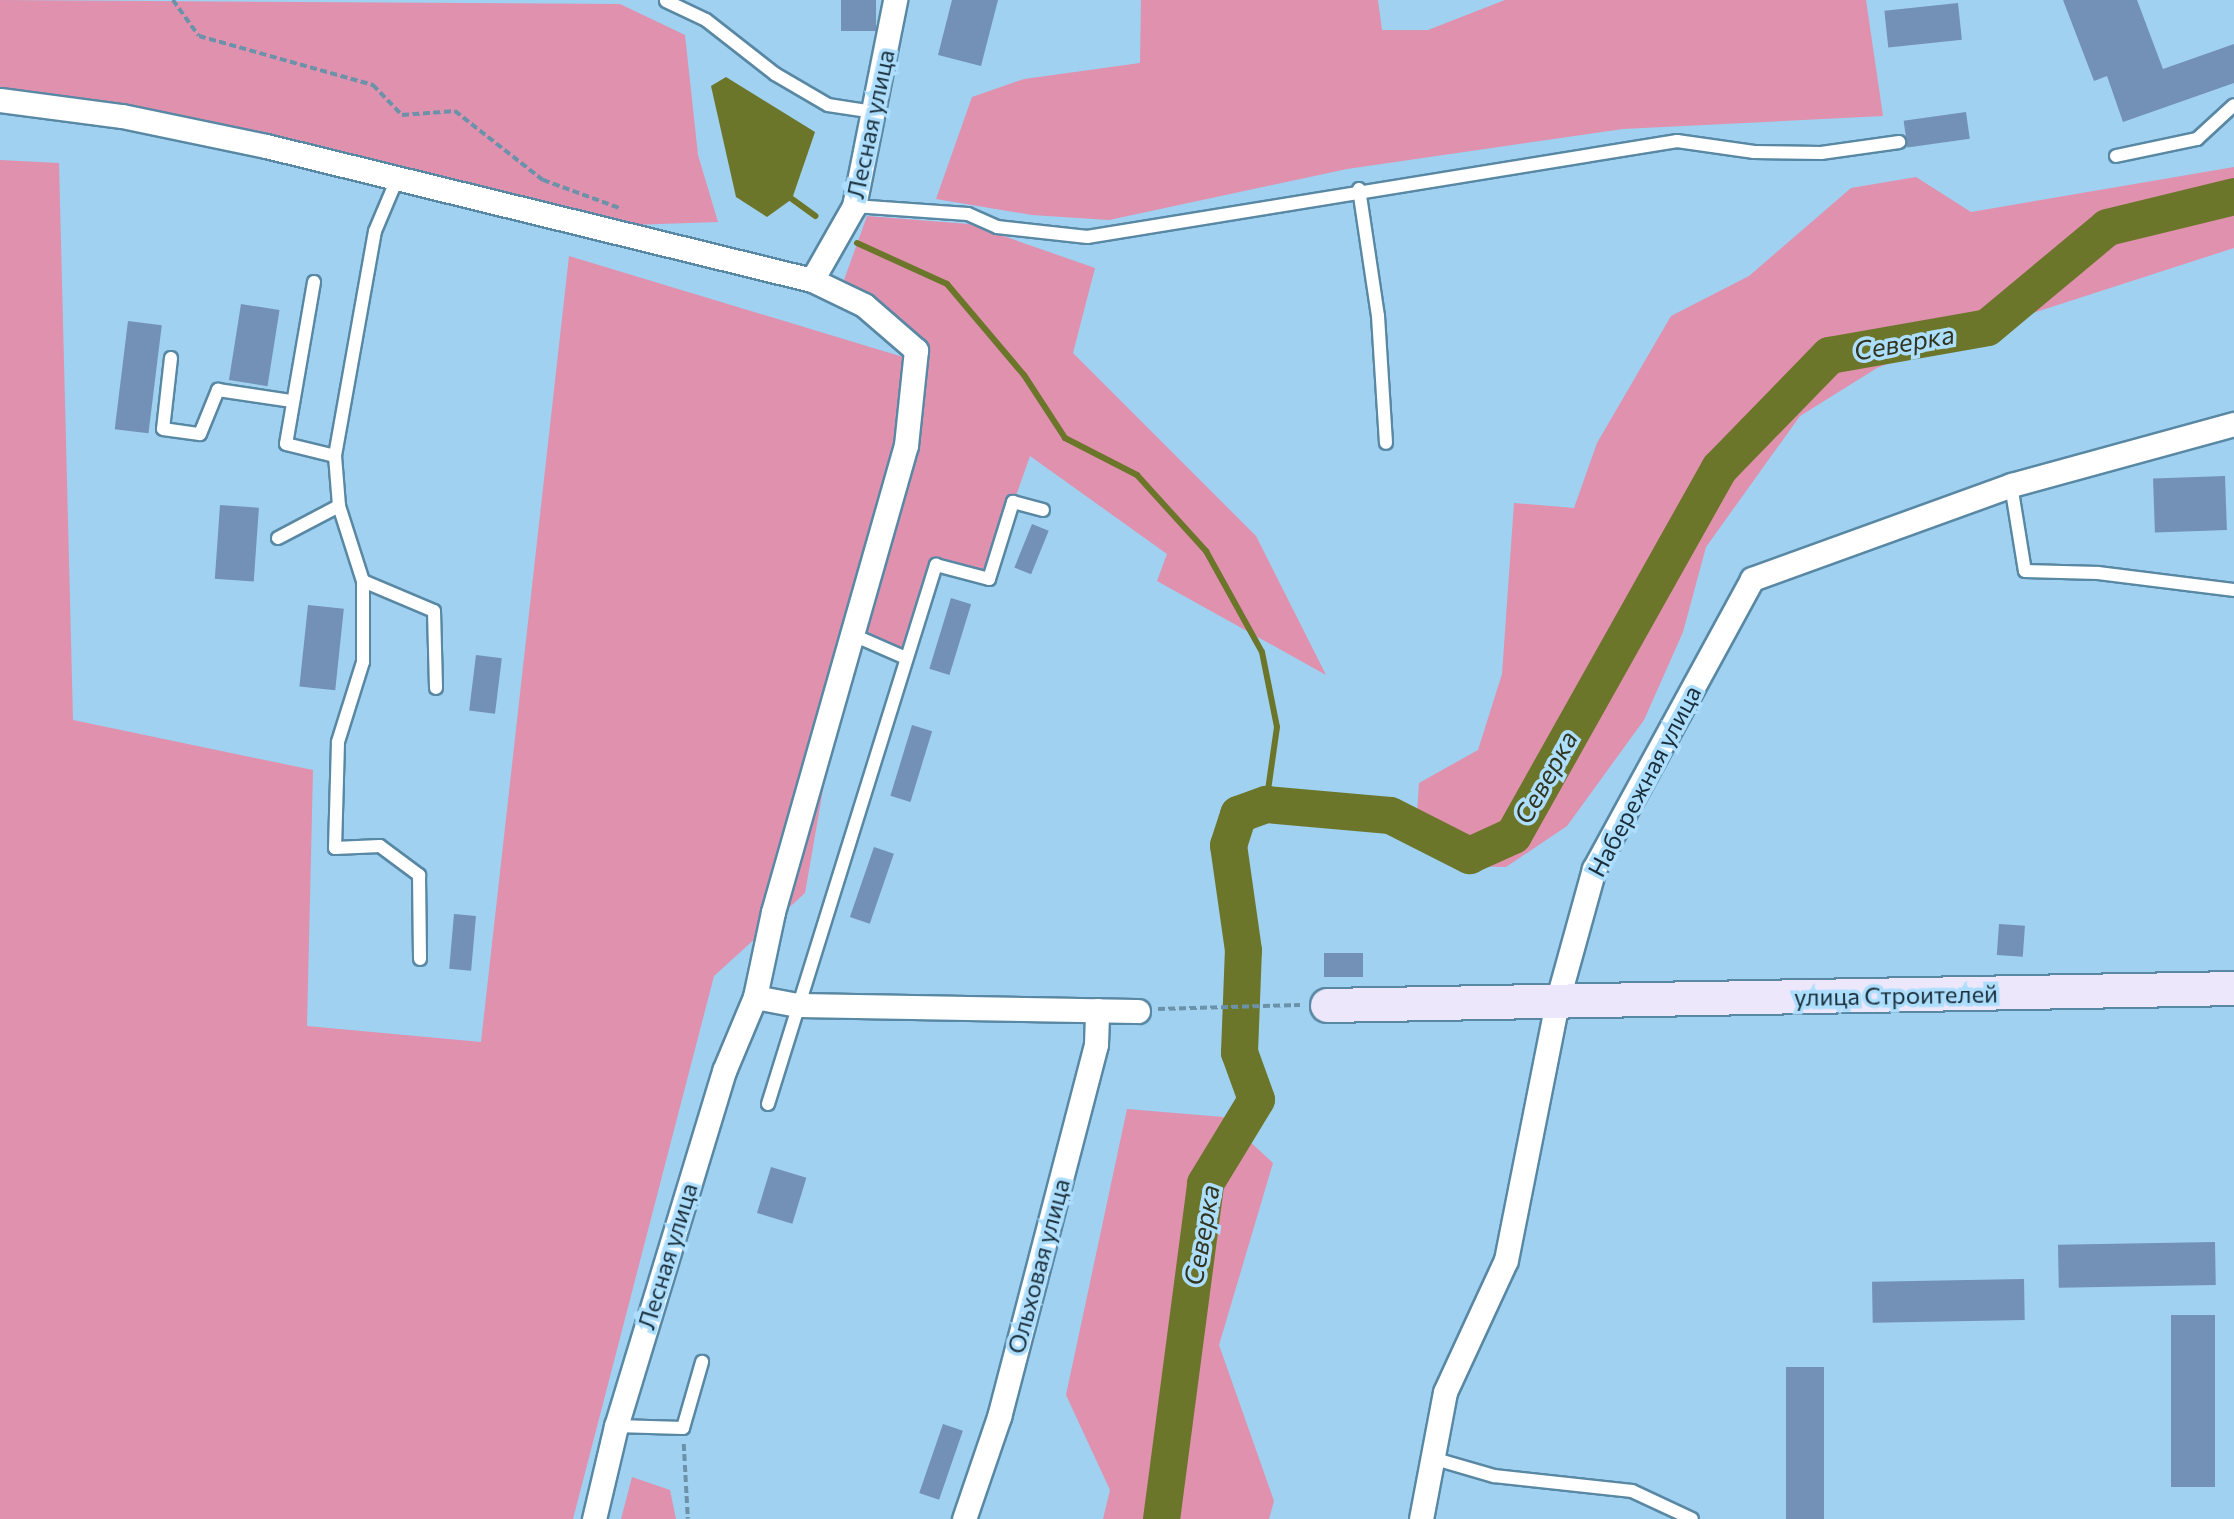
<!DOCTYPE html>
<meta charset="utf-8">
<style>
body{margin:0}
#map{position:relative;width:2234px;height:1519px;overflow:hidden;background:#a0d1f0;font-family:Commissioner,sans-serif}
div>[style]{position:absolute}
.green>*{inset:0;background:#df91ae}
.water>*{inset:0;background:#6c762a}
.stream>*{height:6px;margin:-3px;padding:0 3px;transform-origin:3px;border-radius:3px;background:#6c762a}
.river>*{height:37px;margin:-18.5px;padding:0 18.5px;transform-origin:18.5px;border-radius:18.5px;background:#6c762a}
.building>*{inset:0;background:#7390b7;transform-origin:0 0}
.path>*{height:3.5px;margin-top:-1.75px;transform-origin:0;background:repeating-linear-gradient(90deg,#6c92aa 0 7px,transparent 0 10.5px)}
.roads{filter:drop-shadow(2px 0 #5988a4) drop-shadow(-2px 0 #5988a4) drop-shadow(0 2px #5988a4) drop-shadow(0 -2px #5988a4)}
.lane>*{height:12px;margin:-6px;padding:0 6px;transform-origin:6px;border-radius:6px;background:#fff}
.street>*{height:23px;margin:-11.5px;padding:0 11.5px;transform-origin:11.5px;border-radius:11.5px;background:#fff}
.secondary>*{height:33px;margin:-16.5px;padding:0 16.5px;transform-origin:16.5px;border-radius:16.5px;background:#ede7fc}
span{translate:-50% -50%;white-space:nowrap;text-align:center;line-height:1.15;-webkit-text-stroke:7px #addefd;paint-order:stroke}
.street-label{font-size:24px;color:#1a2e3a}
.water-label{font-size:26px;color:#31351d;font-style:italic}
</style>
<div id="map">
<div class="green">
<i style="clip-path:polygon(0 0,620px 4px,685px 35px,698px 155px,718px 222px,630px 225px,238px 128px,0 96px)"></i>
<i style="clip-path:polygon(1141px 0,1378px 0,1382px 30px,1428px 30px,1505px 0,1866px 0,1883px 116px,1623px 129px,1347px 169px,1109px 220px,1032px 215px,936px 199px,972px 97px,1024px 79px,1140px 63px)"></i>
<i style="clip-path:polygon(0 160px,59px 163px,73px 720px,313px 770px,307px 1026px,481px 1042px,569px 256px,903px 357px,931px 355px,844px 280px,867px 216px,969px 224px,1095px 268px,1073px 353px,1256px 536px,1326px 675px,1157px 581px,1167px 554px,1030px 456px,988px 575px,933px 559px,902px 649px,852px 624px,805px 893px,714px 976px,573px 1519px,0 1519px)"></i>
<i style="clip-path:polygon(2234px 167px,2234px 248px,1949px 340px,1877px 368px,1800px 416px,1706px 547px,1683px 632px,1644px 720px,1567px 826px,1506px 867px,1456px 866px,1415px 844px,1419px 783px,1478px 750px,1502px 674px,1514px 503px,1574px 508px,1597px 443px,1671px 316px,1749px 276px,1851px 188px,1916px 177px,1971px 212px)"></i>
<i style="clip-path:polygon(1127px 1109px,1223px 1117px,1273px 1163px,1219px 1345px,1274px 1501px,1269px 1519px,1103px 1519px,1110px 1490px,1066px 1395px)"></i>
<i style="clip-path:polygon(632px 1477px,670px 1490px,676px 1519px,621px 1519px)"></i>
</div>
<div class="water">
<i style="clip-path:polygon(726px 77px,815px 132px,792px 199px,767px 217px,736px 197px,711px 86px)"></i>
</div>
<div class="stream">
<i style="left:792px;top:199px;width:29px;rotate:36deg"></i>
<i style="left:857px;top:243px;width:99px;rotate:24.5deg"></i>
<i style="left:947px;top:284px;width:119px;rotate:49.8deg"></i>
<i style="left:1024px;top:375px;width:75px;rotate:56.9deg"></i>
<i style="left:1065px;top:438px;width:81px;rotate:27.2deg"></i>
<i style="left:1137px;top:475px;width:103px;rotate:47.8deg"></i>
<i style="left:1206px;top:551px;width:115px;rotate:61deg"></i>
<i style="left:1262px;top:652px;width:76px;rotate:78.7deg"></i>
<i style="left:1277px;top:727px;width:78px;rotate:98.1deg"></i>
</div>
<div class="river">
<i style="left:1161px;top:1519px;width:339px;rotate:-82.5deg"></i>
<i style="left:1205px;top:1183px;width:98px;rotate:-58.7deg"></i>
<i style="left:1256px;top:1099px;width:50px;rotate:-109.9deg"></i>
<i style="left:1239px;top:1052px;width:102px;rotate:-87.8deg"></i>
<i style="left:1243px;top:950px;width:106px;rotate:-98.1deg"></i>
<i style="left:1228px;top:845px;width:33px;rotate:-72deg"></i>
<i style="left:1238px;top:814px;width:30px;rotate:-20deg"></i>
<i style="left:1266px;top:804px;width:124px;rotate:5.1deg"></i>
<i style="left:1390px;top:815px;width:89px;rotate:26.9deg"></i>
<i style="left:1469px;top:855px;width:48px;rotate:-24.4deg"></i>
<i style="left:1513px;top:835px;width:421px;rotate:-60.7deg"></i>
<i style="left:1719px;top:468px;width:158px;rotate:-45.8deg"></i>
<i style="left:1829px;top:355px;width:160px;rotate:-10deg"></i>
<i style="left:1987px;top:327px;width:156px;rotate:-39.8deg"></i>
<i style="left:2107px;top:227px;width:131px;rotate:-13.7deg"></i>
</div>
<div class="building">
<i style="left:841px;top:0;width:35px;height:31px"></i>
<i style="clip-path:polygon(952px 0,998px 0,981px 66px,938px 55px)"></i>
<i style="clip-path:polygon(2063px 0,2137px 0,2163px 69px,2234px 44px,2234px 83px,2123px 122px,2107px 76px,2094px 81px)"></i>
<i style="left:1958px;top:3px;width:37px;height:74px;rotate:84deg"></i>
<i style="left:1966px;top:112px;width:27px;height:63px;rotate:82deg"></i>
<i style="left:241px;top:304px;width:39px;height:77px;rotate:9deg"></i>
<i style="left:128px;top:321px;width:34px;height:109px;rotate:7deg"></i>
<i style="left:2225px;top:476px;width:54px;height:72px;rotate:88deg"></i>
<i style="left:220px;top:505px;width:39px;height:74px;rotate:4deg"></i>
<i style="left:1032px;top:524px;width:18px;height:47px;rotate:22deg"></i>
<i style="left:951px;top:598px;width:21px;height:74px;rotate:17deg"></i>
<i style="left:308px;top:605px;width:36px;height:82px;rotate:6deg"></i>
<i style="left:476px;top:655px;width:26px;height:56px;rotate:7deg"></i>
<i style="left:912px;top:725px;width:21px;height:74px;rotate:17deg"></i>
<i style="left:874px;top:847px;width:21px;height:74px;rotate:19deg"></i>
<i style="left:454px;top:914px;width:22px;height:55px;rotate:5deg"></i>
<i style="left:1999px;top:924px;width:26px;height:31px;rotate:4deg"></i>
<i style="left:1363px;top:953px;width:24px;height:39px;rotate:90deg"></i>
<i style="left:771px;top:1167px;width:37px;height:48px;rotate:17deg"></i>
<i style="left:2215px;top:1242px;width:43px;height:157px;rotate:89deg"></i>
<i style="left:2024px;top:1279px;width:41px;height:152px;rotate:89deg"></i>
<i style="left:2171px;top:1315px;width:44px;height:172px"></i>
<i style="left:1824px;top:1367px;width:152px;height:38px;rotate:90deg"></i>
<i style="left:943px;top:1424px;width:21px;height:73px;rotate:19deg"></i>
</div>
<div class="path">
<i style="left:173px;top:0;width:44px;rotate:54.2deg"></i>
<i style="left:199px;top:36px;width:181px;rotate:15.7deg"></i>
<i style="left:373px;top:85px;width:42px;rotate:46deg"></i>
<i style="left:402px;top:115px;width:53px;rotate:-4.3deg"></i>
<i style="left:455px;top:111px;width:112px;rotate:38.1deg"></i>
<i style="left:543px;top:180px;width:84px;rotate:20.2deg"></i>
<i style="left:1158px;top:1009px;width:142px;rotate:-1.6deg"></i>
<i style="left:684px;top:1444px;width:75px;rotate:86.9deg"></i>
</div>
<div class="roads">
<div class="lane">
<i style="left:666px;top:1px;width:44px;rotate:25.4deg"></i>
<i style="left:706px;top:20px;width:88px;rotate:38deg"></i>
<i style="left:775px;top:74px;width:61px;rotate:30.3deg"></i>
<i style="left:828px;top:105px;width:47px;rotate:8.7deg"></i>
<i style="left:2116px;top:156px;width:83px;rotate:-11.9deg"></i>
<i style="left:2197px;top:139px;width:50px;rotate:-42.6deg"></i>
<i style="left:397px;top:179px;width:56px;rotate:112.9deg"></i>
<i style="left:375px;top:231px;width:229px;rotate:100.1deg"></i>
<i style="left:335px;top:456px;width:50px;rotate:85.4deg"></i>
<i style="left:339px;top:506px;width:79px;rotate:72.3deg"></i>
<i style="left:363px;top:581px;width:81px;rotate:90deg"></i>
<i style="left:363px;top:662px;width:84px;rotate:107.4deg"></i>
<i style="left:338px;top:742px;width:106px;rotate:91.6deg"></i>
<i style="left:335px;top:848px;width:45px;rotate:-2.5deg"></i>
<i style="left:380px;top:846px;width:49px;rotate:36.6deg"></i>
<i style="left:419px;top:875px;width:84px;rotate:89.3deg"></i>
<i style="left:1359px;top:189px;width:128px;rotate:81.5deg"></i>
<i style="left:1378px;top:316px;width:127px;rotate:86.4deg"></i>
<i style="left:854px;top:206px;width:114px;rotate:4deg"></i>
<i style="left:968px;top:214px;width:32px;rotate:24deg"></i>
<i style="left:997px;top:227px;width:91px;rotate:6.3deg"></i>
<i style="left:1087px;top:237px;width:598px;rotate:-9.24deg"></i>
<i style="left:1677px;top:141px;width:78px;rotate:8.1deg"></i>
<i style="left:1754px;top:152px;width:67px;rotate:0.9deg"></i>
<i style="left:1821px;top:153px;width:79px;rotate:-8deg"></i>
<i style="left:314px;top:282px;width:164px;rotate:99.8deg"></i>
<i style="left:286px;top:444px;width:50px;rotate:13.8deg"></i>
<i style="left:171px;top:358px;width:71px;rotate:96.4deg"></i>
<i style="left:163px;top:429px;width:37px;rotate:8deg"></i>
<i style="left:200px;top:434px;width:48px;rotate:-67.8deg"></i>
<i style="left:218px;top:390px;width:75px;rotate:8.5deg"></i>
<i style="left:2011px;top:485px;width:87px;rotate:80.8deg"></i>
<i style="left:2025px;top:571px;width:73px;rotate:1.6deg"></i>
<i style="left:2098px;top:573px;width:137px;rotate:7.1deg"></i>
<i style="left:278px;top:538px;width:69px;rotate:-27.7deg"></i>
<i style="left:363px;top:581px;width:77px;rotate:22.9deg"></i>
<i style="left:434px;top:611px;width:77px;rotate:88.5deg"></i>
<i style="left:851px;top:634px;width:58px;rotate:23.5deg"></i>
<i style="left:768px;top:1104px;width:565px;rotate:-72.69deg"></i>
<i style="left:936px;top:565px;width:55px;rotate:14.8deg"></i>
<i style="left:989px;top:579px;width:81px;rotate:-72.7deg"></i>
<i style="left:1013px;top:502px;width:31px;rotate:15deg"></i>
<i style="left:616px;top:1426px;width:67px;rotate:1.7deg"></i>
<i style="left:683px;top:1428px;width:69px;rotate:-73.9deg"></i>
<i style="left:1432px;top:1458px;width:65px;rotate:16.2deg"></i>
<i style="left:1494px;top:1476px;width:139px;rotate:6.2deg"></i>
<i style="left:1632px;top:1491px;width:66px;rotate:25deg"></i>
</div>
<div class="street">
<i style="left:0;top:100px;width:123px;rotate:7.5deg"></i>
<i style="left:122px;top:116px;width:147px;rotate:11.8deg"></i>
<i style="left:266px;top:146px;width:562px;rotate:13.79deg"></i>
<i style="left:812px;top:280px;width:58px;rotate:25.7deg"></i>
<i style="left:864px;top:305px;width:69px;rotate:40.9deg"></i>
<i style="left:916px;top:350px;width:96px;rotate:96deg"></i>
<i style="left:906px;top:445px;width:486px;rotate:105.9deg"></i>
<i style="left:773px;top:912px;width:87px;rotate:102deg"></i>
<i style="left:755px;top:997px;width:80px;rotate:112.7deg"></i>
<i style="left:724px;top:1071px;width:371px;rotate:106.9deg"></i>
<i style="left:616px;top:1426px;width:96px;rotate:103.3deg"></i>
<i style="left:812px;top:280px;width:85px;rotate:-60.4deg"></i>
<i style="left:854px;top:206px;width:210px;rotate:-78.7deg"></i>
<i style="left:755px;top:997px;width:43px;rotate:10.8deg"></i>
<i style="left:797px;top:1005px;width:341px;rotate:1deg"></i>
<i style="left:964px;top:1519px;width:108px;rotate:-71.1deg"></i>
<i style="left:999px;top:1417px;width:385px;rotate:-75.4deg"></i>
<i style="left:1096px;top:1044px;width:34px;rotate:-88deg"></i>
<i style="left:1421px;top:1519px;width:129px;rotate:-79.3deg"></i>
<i style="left:1445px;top:1392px;width:145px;rotate:-65.2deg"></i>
<i style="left:1506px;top:1260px;width:263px;rotate:-78.8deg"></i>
<i style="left:1557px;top:1002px;width:138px;rotate:-74.5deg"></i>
<i style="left:1594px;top:869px;width:330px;rotate:-61.4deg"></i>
<i style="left:1752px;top:579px;width:276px;rotate:-19.9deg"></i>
<i style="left:2011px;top:485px;width:231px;rotate:-15.3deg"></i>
</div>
<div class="secondary">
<i style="left:1327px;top:1005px;width:907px;rotate:-1.07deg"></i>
</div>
</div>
<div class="street-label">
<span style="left:870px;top:124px;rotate:-78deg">Лесная улица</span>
<span style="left:1644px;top:781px;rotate:-62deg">Набережная улица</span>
<span style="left:1896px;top:995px;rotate:-1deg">улица Строителей</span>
<span style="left:667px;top:1256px;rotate:-73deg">Лесная улица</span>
<span style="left:1038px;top:1266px;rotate:-75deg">Ольховая улица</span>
</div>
<div class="water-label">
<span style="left:1904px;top:342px;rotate:-10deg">Северка</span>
<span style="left:1545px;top:777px;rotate:-61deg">Северка</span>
<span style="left:1201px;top:1235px;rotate:-80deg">Северка</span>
</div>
</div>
